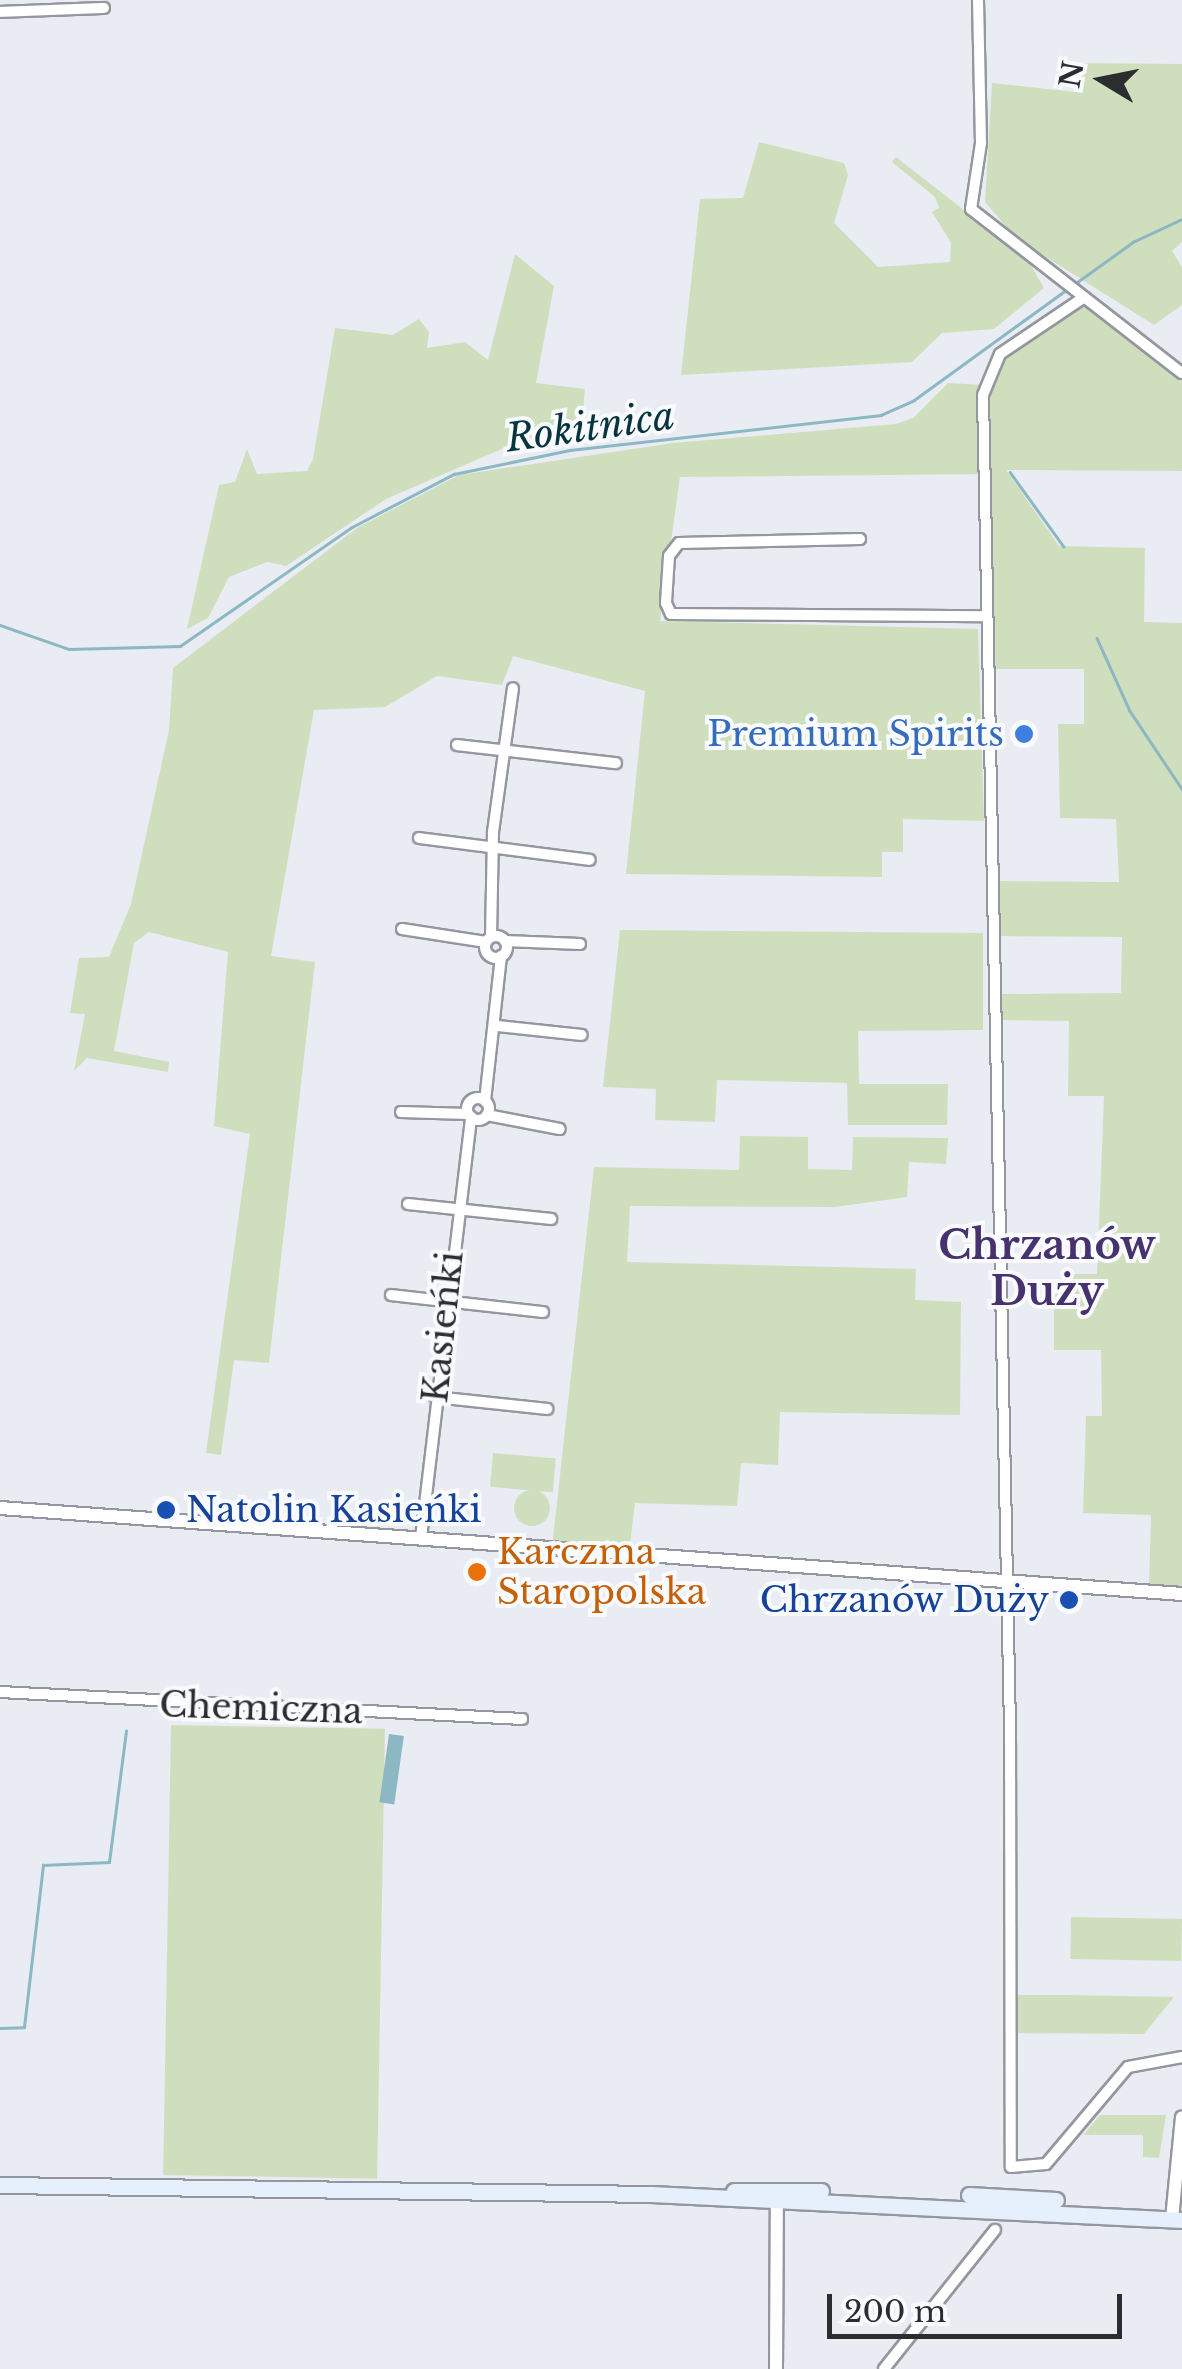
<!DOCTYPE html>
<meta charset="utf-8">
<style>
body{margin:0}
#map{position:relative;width:1182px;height:2369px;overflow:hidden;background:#e9ecf3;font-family:"Libre Baskerville",serif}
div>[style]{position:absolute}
.green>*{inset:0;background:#cfdfbd;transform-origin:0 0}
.round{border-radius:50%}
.water>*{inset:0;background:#8bb8c3;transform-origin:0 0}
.stream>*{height:2.5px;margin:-1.25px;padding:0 1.25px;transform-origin:1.25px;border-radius:1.25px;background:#8bb8c3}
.roads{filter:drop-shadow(2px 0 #94979e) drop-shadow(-2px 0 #94979e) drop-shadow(0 2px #94979e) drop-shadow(0 -2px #94979e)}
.minor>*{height:10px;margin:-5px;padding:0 5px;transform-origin:5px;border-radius:5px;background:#fff}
.minor>.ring{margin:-5px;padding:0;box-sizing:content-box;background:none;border:10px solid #fff;border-radius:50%}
.tertiary>*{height:12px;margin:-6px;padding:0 6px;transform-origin:6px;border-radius:6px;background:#fff}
.secondary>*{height:15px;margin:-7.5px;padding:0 7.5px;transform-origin:7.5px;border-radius:7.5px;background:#e6f0fc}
.dots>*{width:28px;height:28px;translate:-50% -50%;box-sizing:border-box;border:5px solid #f8fafe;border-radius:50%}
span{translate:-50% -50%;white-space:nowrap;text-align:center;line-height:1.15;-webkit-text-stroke:8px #f8fafe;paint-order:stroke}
.shop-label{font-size:35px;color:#366cbe}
.right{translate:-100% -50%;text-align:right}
.street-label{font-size:35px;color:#2b2d2f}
.transit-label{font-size:35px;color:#164399}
.left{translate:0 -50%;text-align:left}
.food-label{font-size:35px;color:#c56008}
.water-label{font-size:38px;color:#08353d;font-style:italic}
.quarter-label{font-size:40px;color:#46326e;font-weight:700}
.north{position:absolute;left:1052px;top:30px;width:100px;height:100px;-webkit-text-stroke:8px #f8fafe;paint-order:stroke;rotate:280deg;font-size:28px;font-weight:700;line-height:40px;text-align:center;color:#2b2d2f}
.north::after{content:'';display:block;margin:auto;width:35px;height:45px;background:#2b2d2f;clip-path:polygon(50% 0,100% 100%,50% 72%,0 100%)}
.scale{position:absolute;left:827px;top:2294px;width:295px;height:45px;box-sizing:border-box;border:5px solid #2b2d2f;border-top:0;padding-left:12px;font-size:30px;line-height:35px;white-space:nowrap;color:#2b2d2f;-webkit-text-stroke:8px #f8fafe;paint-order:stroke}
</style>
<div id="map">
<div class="green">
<i style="clip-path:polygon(1076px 63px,1182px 64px,1182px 242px,1172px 251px,1182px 267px,1182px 305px,1154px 325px,1016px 238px,985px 202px,992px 83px,1075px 92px)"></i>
<i style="clip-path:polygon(759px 142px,844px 163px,848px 175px,834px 223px,878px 267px,950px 262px,951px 243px,932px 212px,939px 208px,935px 197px,892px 162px,896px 157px,1028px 260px,1044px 288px,994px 329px,942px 333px,912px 362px,681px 375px,700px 199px,743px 198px)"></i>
<i style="clip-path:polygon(515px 254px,554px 286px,536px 383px,585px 389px,582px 421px,545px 426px,542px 445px,504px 448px,386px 499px,286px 566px,267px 562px,229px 577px,208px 618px,187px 629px,219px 485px,235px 482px,247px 449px,257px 474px,307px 471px,313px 459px,335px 328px,393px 335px,419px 319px,429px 332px,427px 348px,465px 342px,488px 360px)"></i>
<i style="clip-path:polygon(1083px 298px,1182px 373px,1182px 471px,1006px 470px,1059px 546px,1145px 548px,1144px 622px,1182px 623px,1182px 1588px,1149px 1586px,1151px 1515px,1083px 1513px,1086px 1416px,1102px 1416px,1101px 1350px,1054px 1350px,1054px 1285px,1071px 1285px,1071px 1274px,1097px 1274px,1104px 1096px,1068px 1096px,1069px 1021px,1002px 1020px,1002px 994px,1121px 993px,1122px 937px,1000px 936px,1000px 881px,1119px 882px,1116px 819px,1060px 818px,1058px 724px,1084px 724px,1084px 669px,995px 669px,989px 474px,680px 477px,660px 621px,978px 629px,984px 821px,903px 819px,903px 852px,882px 852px,882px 877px,626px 874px,645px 691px,513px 656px,502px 685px,437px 676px,385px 707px,314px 710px,271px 956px,315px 962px,269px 1363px,234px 1360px,221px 1455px,206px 1453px,250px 1134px,214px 1126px,228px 952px,149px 932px,134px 943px,114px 1051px,169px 1062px,168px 1072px,87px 1058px,74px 1071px,85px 1014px,70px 1013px,79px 958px,109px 957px,131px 904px,169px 730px,173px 668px,357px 528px,459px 475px,673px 443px,896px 424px,913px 418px,948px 383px,984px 385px,1000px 354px)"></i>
<i style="clip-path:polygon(620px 930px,983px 933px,983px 1030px,858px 1031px,859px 1084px,948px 1084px,947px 1125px,848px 1125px,847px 1083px,717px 1080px,715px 1122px,655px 1120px,656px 1089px,603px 1087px)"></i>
<i style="clip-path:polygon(740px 1136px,808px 1137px,808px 1169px,852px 1170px,853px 1137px,948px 1138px,946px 1164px,909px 1162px,907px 1197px,835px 1207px,630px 1206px,627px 1262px,916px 1269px,915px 1300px,961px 1302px,960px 1415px,780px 1412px,778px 1465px,741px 1463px,737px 1506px,635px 1503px,629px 1553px,552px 1548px,594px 1167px,739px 1170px)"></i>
<i style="left:493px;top:1453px;width:63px;height:34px;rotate:5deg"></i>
<i class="round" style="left:514px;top:1490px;width:36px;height:36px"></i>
<i style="left:171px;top:1725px;width:214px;height:450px;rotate:1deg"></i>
<i style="left:1071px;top:1917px;width:111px;height:42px;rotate:1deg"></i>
<i style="clip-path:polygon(1017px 1995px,1065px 1995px,1174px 1997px,1144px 2034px,1017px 2033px)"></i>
<i style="clip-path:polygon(1100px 2115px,1166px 2115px,1159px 2158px,1143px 2157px,1143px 2135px,1083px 2135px)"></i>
</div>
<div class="water">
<i style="left:389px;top:1734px;width:15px;height:69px;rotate:8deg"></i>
</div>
<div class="stream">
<i style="left:1073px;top:285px;width:74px;rotate:-35.6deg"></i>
<i style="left:1133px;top:242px;width:54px;rotate:-25.1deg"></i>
<i style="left:1010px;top:472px;width:92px;rotate:54.2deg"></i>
<i style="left:0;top:625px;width:73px;rotate:19.2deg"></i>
<i style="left:69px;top:649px;width:111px;rotate:-1.5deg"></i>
<i style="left:180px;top:646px;width:209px;rotate:-34.7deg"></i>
<i style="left:352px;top:527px;width:115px;rotate:-27.5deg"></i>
<i style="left:454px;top:474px;width:118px;rotate:-11.7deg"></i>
<i style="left:570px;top:450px;width:313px;rotate:-6.4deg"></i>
<i style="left:881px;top:415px;width:36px;rotate:-24deg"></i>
<i style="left:914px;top:400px;width:188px;rotate:-35.9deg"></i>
<i style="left:1097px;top:638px;width:80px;rotate:65.7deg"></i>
<i style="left:1130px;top:711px;width:94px;rotate:56.3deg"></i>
<i style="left:0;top:2028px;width:24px;rotate:-2deg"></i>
<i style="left:24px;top:2027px;width:163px;rotate:-83.3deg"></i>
<i style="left:43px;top:1865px;width:66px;rotate:-2.6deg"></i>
<i style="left:109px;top:1862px;width:132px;rotate:-82.6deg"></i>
</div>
<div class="roads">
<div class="minor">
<i style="left:978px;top:0;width:143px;rotate:88.8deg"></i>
<i style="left:981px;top:143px;width:67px;rotate:98.6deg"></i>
<i style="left:971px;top:209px;width:267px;rotate:37.9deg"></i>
<i style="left:0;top:12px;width:104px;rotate:-2.2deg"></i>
<i style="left:1083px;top:298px;width:100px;rotate:146deg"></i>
<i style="left:1000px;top:354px;width:44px;rotate:112.5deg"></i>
<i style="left:983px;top:395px;width:1329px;rotate:88.84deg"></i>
<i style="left:1010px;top:1724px;width:443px;rotate:89.9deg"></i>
<i style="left:1011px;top:2167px;width:35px;rotate:-5deg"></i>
<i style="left:1046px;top:2164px;width:127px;rotate:-49.8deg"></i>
<i style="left:1128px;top:2067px;width:55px;rotate:-10.5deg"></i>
<i style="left:860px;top:539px;width:181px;rotate:178.7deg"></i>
<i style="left:679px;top:543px;width:16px;rotate:128deg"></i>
<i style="left:669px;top:556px;width:47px;rotate:93.7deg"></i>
<i style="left:666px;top:603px;width:12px;rotate:66deg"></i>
<i style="left:671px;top:614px;width:316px;rotate:0.4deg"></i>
<i style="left:457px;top:745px;width:160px;rotate:6.5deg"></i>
<i style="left:419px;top:838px;width:172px;rotate:7.3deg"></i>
<i style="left:402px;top:929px;width:85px;rotate:8.8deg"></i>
<i class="ring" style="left:485px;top:936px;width:12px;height:12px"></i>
<i style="left:491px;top:937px;width:105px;rotate:-88.9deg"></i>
<i style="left:493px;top:832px;width:145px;rotate:-82.1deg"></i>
<i style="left:505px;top:941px;width:75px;rotate:2.3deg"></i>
<i style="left:498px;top:1026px;width:84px;rotate:6.1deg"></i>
<i class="ring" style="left:467px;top:1098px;width:12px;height:12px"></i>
<i style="left:485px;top:1101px;width:146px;rotate:-83.7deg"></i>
<i style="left:401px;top:1112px;width:67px;rotate:1.7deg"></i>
<i style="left:487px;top:1115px;width:74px;rotate:10.9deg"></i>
<i style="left:408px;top:1204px;width:144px;rotate:6deg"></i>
<i style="left:391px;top:1295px;width:153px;rotate:6.4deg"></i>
<i style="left:435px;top:1397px;width:113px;rotate:6.1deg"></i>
<i style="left:421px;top:1538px;width:424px;rotate:-83.2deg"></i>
<i style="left:0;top:1692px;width:523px;rotate:2.96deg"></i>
<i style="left:884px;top:2369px;width:178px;rotate:-51.4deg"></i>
</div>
<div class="tertiary">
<i style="left:0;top:1508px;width:1185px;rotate:4.16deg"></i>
<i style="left:1172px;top:2219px;width:102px;rotate:-84.4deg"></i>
<i style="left:776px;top:2369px;width:177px;rotate:-89.7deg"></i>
</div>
<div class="secondary">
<i style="left:0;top:2185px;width:651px;rotate:0.79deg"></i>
<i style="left:651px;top:2194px;width:532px;rotate:2.8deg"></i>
<i style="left:734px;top:2191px;width:87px"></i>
<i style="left:969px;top:2195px;width:87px;rotate:3.3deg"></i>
</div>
</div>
<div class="dots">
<i style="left:1024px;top:734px;background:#3f7fe0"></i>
<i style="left:166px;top:1510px;background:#1a4fb4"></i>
<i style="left:477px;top:1572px;background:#e8710a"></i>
<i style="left:1069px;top:1600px;background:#1a4fb4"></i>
</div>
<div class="shop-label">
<span class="right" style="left:1004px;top:734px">Premium Spirits</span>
</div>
<div class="street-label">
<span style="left:443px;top:1327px;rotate:-84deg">Kasieńki</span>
<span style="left:261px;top:1708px;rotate:2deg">Chemiczna</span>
</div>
<div class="transit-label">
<span class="left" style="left:186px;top:1510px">Natolin Kasieńki</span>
<span class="right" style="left:1049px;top:1600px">Chrzanów Duży</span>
</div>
<div class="food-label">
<span class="left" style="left:497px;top:1572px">Karczma<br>Staropolska</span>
</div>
<div class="water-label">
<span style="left:590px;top:427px;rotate:-8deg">Rokitnica</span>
</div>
<div class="quarter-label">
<span style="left:1047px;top:1268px">Chrzanów<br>Duży</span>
</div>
<div class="north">N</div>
<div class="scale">200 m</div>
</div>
